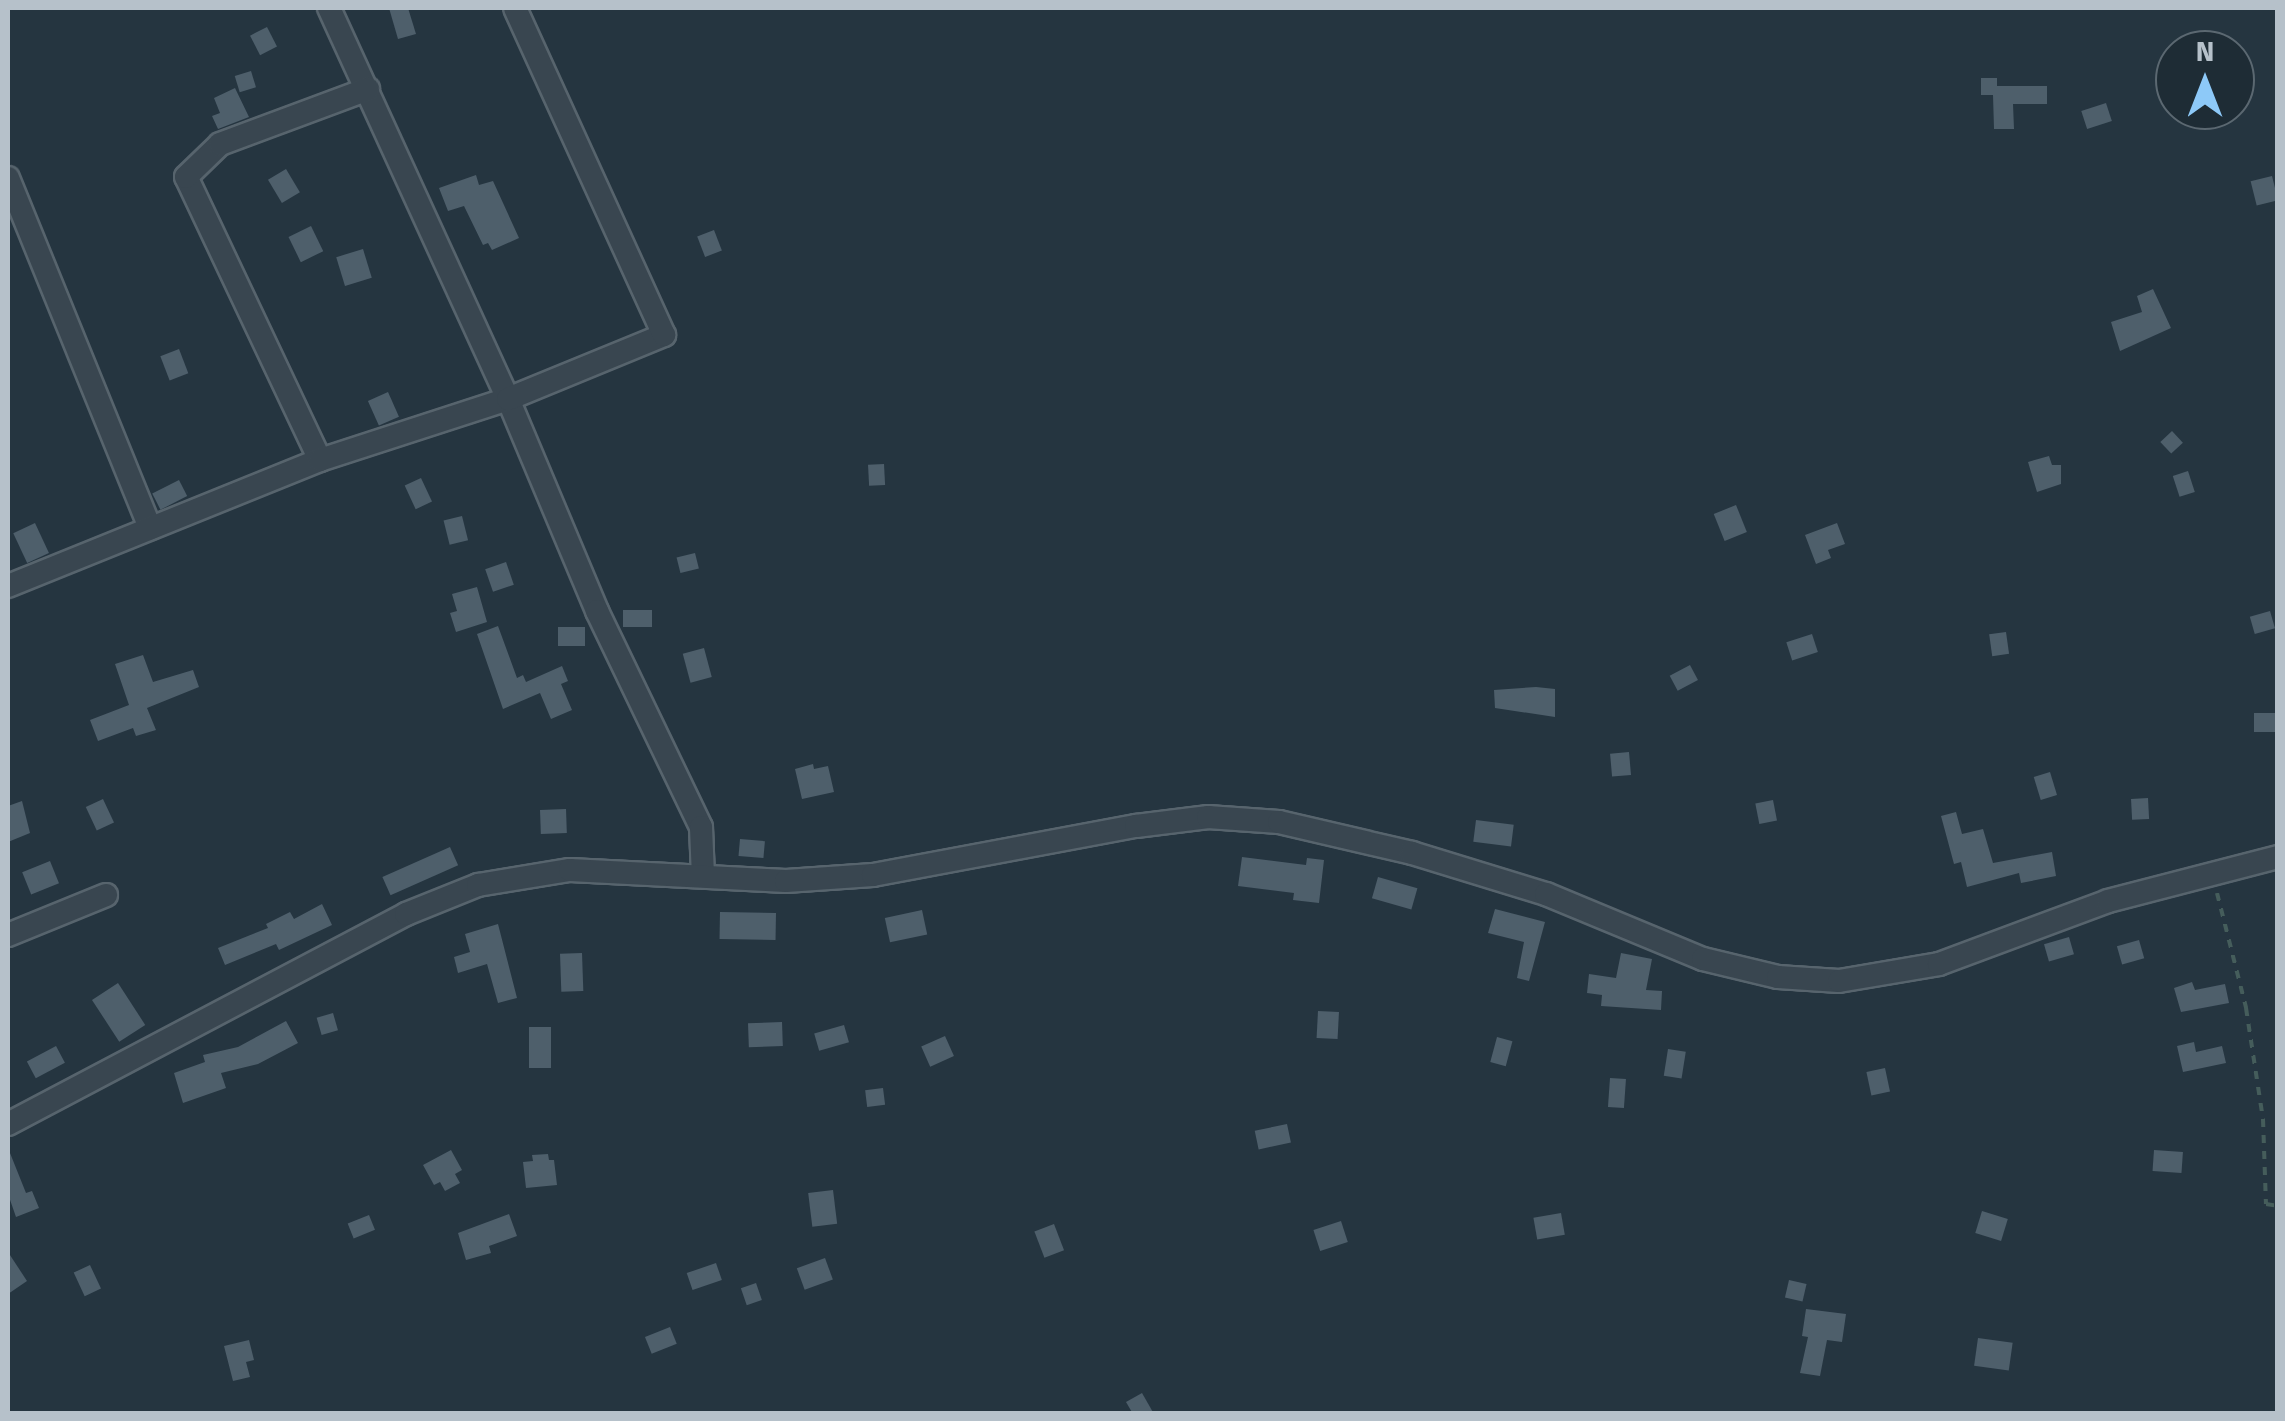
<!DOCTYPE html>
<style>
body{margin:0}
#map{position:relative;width:2285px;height:1421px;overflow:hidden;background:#253540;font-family:"Fira Sans",sans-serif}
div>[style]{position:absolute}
.building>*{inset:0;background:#4e5f6b;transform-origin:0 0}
.path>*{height:4px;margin-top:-2px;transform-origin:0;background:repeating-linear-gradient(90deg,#455d5b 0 8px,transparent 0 16px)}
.roads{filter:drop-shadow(2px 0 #57646d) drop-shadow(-2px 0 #57646d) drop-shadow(0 2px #57646d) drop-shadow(0 -2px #57646d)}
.minor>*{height:22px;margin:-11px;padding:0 11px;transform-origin:11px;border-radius:11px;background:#394650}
span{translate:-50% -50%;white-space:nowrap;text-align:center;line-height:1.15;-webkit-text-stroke:8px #1e2c35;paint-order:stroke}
.frame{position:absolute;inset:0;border:10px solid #b6c1ca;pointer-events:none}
.north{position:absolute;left:2155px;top:30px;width:100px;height:100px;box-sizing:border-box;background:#1e2c35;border:2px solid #5b6871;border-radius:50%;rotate:0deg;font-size:28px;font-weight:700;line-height:40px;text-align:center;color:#b6c1ca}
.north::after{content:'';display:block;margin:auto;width:35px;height:45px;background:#8dc9f8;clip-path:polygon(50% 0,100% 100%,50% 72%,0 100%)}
</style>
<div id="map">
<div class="building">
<i style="clip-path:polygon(389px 8px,408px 8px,416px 34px,398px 39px)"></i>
<i style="left:267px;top:27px;width:22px;height:19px;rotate:63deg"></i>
<i style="left:251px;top:71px;width:17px;height:17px;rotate:73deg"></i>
<i style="clip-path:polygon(1981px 78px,1997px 78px,1997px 86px,2047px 86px,2047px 104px,2013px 104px,2014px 129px,1994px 129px,1993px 95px,1981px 95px)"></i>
<i style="clip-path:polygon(235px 88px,249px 117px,218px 129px,212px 116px,220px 113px,214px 98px)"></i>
<i style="left:2106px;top:103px;width:19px;height:26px;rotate:72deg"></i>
<i style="left:286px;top:169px;width:27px;height:21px;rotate:59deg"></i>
<i style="clip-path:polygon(476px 175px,479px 185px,493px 181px,519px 238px,492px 250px,488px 243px,483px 245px,464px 206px,448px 211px,439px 188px)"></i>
<i style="left:2272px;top:176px;width:25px;height:22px;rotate:76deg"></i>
<i style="left:311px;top:226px;width:28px;height:25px;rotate:64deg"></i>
<i style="left:714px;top:230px;width:22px;height:18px;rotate:69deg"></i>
<i style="left:363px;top:249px;width:30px;height:28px;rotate:73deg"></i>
<i style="clip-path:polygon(2153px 289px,2171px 328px,2120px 351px,2111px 322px,2142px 312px,2137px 296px)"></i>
<i style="left:179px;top:349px;width:26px;height:20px;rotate:69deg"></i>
<i style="left:388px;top:392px;width:27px;height:22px;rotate:66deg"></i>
<i style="left:2172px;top:431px;width:16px;height:16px;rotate:47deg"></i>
<i style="clip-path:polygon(2049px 456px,2052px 465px,2061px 465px,2061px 484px,2037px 492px,2028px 462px)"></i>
<i style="left:884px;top:464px;width:21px;height:16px;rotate:87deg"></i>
<i style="left:2188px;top:471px;width:22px;height:16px;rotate:72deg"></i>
<i style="left:421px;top:478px;width:26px;height:18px;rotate:65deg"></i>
<i style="left:179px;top:480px;width:18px;height:30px;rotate:63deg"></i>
<i style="left:1736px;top:505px;width:29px;height:24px;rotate:68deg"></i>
<i style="left:462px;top:516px;width:25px;height:19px;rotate:76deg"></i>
<i style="left:35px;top:523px;width:33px;height:24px;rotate:65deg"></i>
<i style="clip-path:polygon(1837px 523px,1845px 544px,1828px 550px,1831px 558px,1816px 564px,1805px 535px)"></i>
<i style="left:695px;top:553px;width:16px;height:19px;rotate:76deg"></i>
<i style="left:506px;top:562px;width:24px;height:22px;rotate:71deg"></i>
<i style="clip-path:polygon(477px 587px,487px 622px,456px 632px,450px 613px,457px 611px,452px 594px)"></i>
<i style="left:623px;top:610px;width:29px;height:17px"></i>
<i style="left:2270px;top:611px;width:18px;height:21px;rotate:74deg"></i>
<i style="clip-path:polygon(498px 626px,517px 678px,523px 675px,526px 682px,562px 666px,568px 681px,561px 684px,572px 710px,551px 719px,540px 693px,503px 709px,477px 634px)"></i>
<i style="left:558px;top:627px;width:27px;height:19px"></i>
<i style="left:2006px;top:632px;width:22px;height:17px;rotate:82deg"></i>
<i style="left:1812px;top:634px;width:19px;height:27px;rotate:72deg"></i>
<i style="left:704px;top:648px;width:30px;height:22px;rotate:75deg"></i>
<i style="clip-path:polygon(143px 655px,153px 682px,193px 670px,199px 687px,147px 708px,156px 730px,136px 736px,133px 728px,98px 741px,90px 720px,129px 705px,115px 664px)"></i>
<i style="left:1690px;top:665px;width:17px;height:23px;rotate:62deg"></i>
<i style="clip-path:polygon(1536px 687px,1555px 689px,1555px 717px,1495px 708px,1494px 690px)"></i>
<i style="left:2254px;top:713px;width:24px;height:19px"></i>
<i style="left:1629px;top:752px;width:23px;height:19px;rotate:85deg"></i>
<i style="clip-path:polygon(813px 764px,814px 769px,828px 766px,834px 792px,802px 799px,795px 769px)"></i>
<i style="left:2050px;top:772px;width:24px;height:17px;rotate:73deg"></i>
<i style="left:2148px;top:798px;width:21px;height:17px;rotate:87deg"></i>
<i style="left:103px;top:799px;width:26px;height:19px;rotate:65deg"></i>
<i style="left:1773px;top:800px;width:21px;height:18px;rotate:79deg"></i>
<i style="clip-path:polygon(22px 801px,30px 833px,8px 842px,8px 806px)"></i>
<i style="left:566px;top:809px;width:24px;height:26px;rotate:88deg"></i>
<i style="clip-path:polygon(1956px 812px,1962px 834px,1983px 829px,1993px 863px,2052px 852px,2056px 876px,2021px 883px,2019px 873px,1967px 887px,1961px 862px,1954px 864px,1941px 816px)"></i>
<i style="left:1476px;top:820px;width:38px;height:22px;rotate:7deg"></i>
<i style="left:740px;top:839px;width:25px;height:17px;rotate:5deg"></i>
<i style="left:450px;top:847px;width:20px;height:74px;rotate:66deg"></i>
<i style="clip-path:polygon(1242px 857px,1306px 865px,1307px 858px,1324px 860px,1319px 903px,1293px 900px,1294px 893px,1238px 886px)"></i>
<i style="left:50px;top:861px;width:24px;height:30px;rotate:68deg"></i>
<i style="left:1378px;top:877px;width:41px;height:22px;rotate:16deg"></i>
<i style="clip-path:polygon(322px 904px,332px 925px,279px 950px,276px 944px,225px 965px,218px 948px,268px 928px,266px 924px,290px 912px,294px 919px)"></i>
<i style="clip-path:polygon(1495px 909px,1545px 922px,1529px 981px,1517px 978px,1524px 942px,1488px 933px)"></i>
<i style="left:922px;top:910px;width:25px;height:38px;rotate:78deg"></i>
<i style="left:720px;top:912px;width:56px;height:27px;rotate:1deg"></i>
<i style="clip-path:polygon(498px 924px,517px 998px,498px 1003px,487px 964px,458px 973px,454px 957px,470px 952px,465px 934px)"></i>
<i style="left:2069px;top:937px;width:18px;height:26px;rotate:74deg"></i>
<i style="left:2139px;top:940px;width:19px;height:23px;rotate:74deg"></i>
<i style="left:582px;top:953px;width:38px;height:22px;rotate:88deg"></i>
<i style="clip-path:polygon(1621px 953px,1652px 959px,1646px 990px,1662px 991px,1661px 1010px,1601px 1006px,1602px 995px,1587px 993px,1589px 974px,1616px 978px)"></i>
<i style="clip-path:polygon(2192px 982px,2195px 990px,2225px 984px,2229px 1003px,2181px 1012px,2174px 988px)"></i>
<i style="left:118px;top:983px;width:50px;height:31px;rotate:57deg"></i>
<i style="left:1318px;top:1011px;width:21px;height:27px;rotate:3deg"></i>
<i style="left:333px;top:1013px;width:18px;height:17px;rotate:74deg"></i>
<i style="clip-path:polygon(286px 1021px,298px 1043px,258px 1064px,221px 1073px,226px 1088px,183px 1103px,174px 1073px,205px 1062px,203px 1055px,238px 1047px)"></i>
<i style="left:782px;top:1022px;width:24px;height:34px;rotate:88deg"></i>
<i style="left:844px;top:1025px;width:18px;height:31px;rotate:74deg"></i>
<i style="left:529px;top:1027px;width:22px;height:41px"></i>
<i style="left:945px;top:1036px;width:22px;height:26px;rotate:66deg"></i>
<i style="left:1497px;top:1037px;width:16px;height:26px;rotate:15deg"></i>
<i style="clip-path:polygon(2194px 1042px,2196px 1052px,2222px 1046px,2226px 1063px,2183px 1072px,2177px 1046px)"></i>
<i style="left:56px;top:1046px;width:19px;height:33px;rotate:62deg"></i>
<i style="left:1668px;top:1049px;width:18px;height:27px;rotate:9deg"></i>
<i style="left:1885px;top:1068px;width:24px;height:19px;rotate:78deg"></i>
<i style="left:1610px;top:1078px;width:16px;height:29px;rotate:4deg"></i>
<i style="left:883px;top:1088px;width:17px;height:18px;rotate:83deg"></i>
<i style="left:1287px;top:1124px;width:19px;height:33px;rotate:78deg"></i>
<i style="clip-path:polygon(8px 1148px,26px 1193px,32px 1191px,39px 1208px,16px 1217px,8px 1194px)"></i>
<i style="clip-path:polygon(451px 1150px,462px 1170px,455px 1174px,460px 1183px,445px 1191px,440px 1182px,434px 1185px,423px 1165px)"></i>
<i style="left:2154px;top:1150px;width:29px;height:21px;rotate:4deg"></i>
<i style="clip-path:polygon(548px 1154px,549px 1160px,554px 1160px,557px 1185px,526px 1188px,523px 1162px,533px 1161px,532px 1155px)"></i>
<i style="left:833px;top:1190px;width:34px;height:25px;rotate:83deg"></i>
<i style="left:1982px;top:1211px;width:27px;height:23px;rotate:17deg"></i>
<i style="left:1561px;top:1213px;width:22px;height:28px;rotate:80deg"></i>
<i style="clip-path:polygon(509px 1214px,517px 1236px,489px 1246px,491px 1253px,466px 1260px,458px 1233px)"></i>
<i style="left:369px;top:1215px;width:16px;height:23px;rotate:68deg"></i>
<i style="left:1341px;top:1221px;width:22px;height:29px;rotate:72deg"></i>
<i style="left:1054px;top:1224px;width:28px;height:21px;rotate:69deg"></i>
<i style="clip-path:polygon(8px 1252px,27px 1281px,8px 1294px)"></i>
<i style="left:825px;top:1258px;width:23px;height:30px;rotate:70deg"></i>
<i style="left:716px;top:1263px;width:18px;height:31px;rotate:71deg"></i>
<i style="left:90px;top:1265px;width:26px;height:18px;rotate:65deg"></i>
<i style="left:1789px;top:1280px;width:18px;height:18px;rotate:13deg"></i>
<i style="left:756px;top:1283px;width:18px;height:16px;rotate:71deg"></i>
<i style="clip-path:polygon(1806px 1309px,1846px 1314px,1842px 1342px,1827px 1340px,1820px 1376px,1800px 1373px,1808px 1337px,1802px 1336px)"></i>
<i style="left:670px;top:1327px;width:18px;height:27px;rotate:68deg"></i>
<i style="left:1978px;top:1338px;width:35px;height:28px;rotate:8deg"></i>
<i style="clip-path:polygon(249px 1340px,254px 1360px,246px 1362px,250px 1377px,233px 1381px,224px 1346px)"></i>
<i style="clip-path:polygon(1142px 1393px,1154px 1414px,1133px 1414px,1126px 1402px)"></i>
</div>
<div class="path">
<i style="left:2217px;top:893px;width:119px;rotate:75.8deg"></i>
<i style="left:2246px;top:1008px;width:112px;rotate:81.3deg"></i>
<i style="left:2263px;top:1119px;width:85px;rotate:88deg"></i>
<i style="left:2266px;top:1204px;width:12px;rotate:9deg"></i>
</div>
<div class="roads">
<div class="minor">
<i style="left:329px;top:8px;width:430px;rotate:65.4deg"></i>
<i style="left:508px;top:399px;width:230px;rotate:67.2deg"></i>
<i style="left:597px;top:611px;width:240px;rotate:64.3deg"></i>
<i style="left:701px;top:827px;width:49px;rotate:87.7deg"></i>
<i style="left:8px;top:178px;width:378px;rotate:67.9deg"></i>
<i style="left:320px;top:460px;width:313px;rotate:-115.3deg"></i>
<i style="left:186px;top:177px;width:47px;rotate:-44.1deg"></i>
<i style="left:220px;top:144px;width:158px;rotate:-20.4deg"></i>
<i style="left:8px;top:586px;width:336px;rotate:-22deg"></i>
<i style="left:320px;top:460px;width:198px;rotate:-18deg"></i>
<i style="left:508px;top:399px;width:169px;rotate:-22.3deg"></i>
<i style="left:664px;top:335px;width:359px;rotate:-114.5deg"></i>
<i style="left:8px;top:935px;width:106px;rotate:-22.2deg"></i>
<i style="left:8px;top:1124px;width:450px;rotate:-27.8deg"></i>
<i style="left:406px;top:914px;width:78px;rotate:-21.9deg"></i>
<i style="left:478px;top:885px;width:93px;rotate:-9.3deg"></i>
<i style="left:570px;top:870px;width:216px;rotate:2.9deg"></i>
<i style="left:786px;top:881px;width:87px;rotate:-3.9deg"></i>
<i style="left:873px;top:875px;width:268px;rotate:-10.6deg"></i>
<i style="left:1136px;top:826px;width:73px;rotate:-7.1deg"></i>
<i style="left:1208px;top:817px;width:71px;rotate:4deg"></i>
<i style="left:1279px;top:822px;width:137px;rotate:13.1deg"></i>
<i style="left:1412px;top:853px;width:140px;rotate:17deg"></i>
<i style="left:1546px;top:894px;width:170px;rotate:22.5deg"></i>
<i style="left:1703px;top:959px;width:77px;rotate:13.5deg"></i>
<i style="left:1778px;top:977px;width:61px;rotate:3.8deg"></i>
<i style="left:1839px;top:981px;width:101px;rotate:-9.6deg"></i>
<i style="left:1939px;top:964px;width:180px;rotate:-20.4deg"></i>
<i style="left:2108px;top:901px;width:176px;rotate:-14.5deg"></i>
</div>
</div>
<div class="frame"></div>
<div class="north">N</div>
</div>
